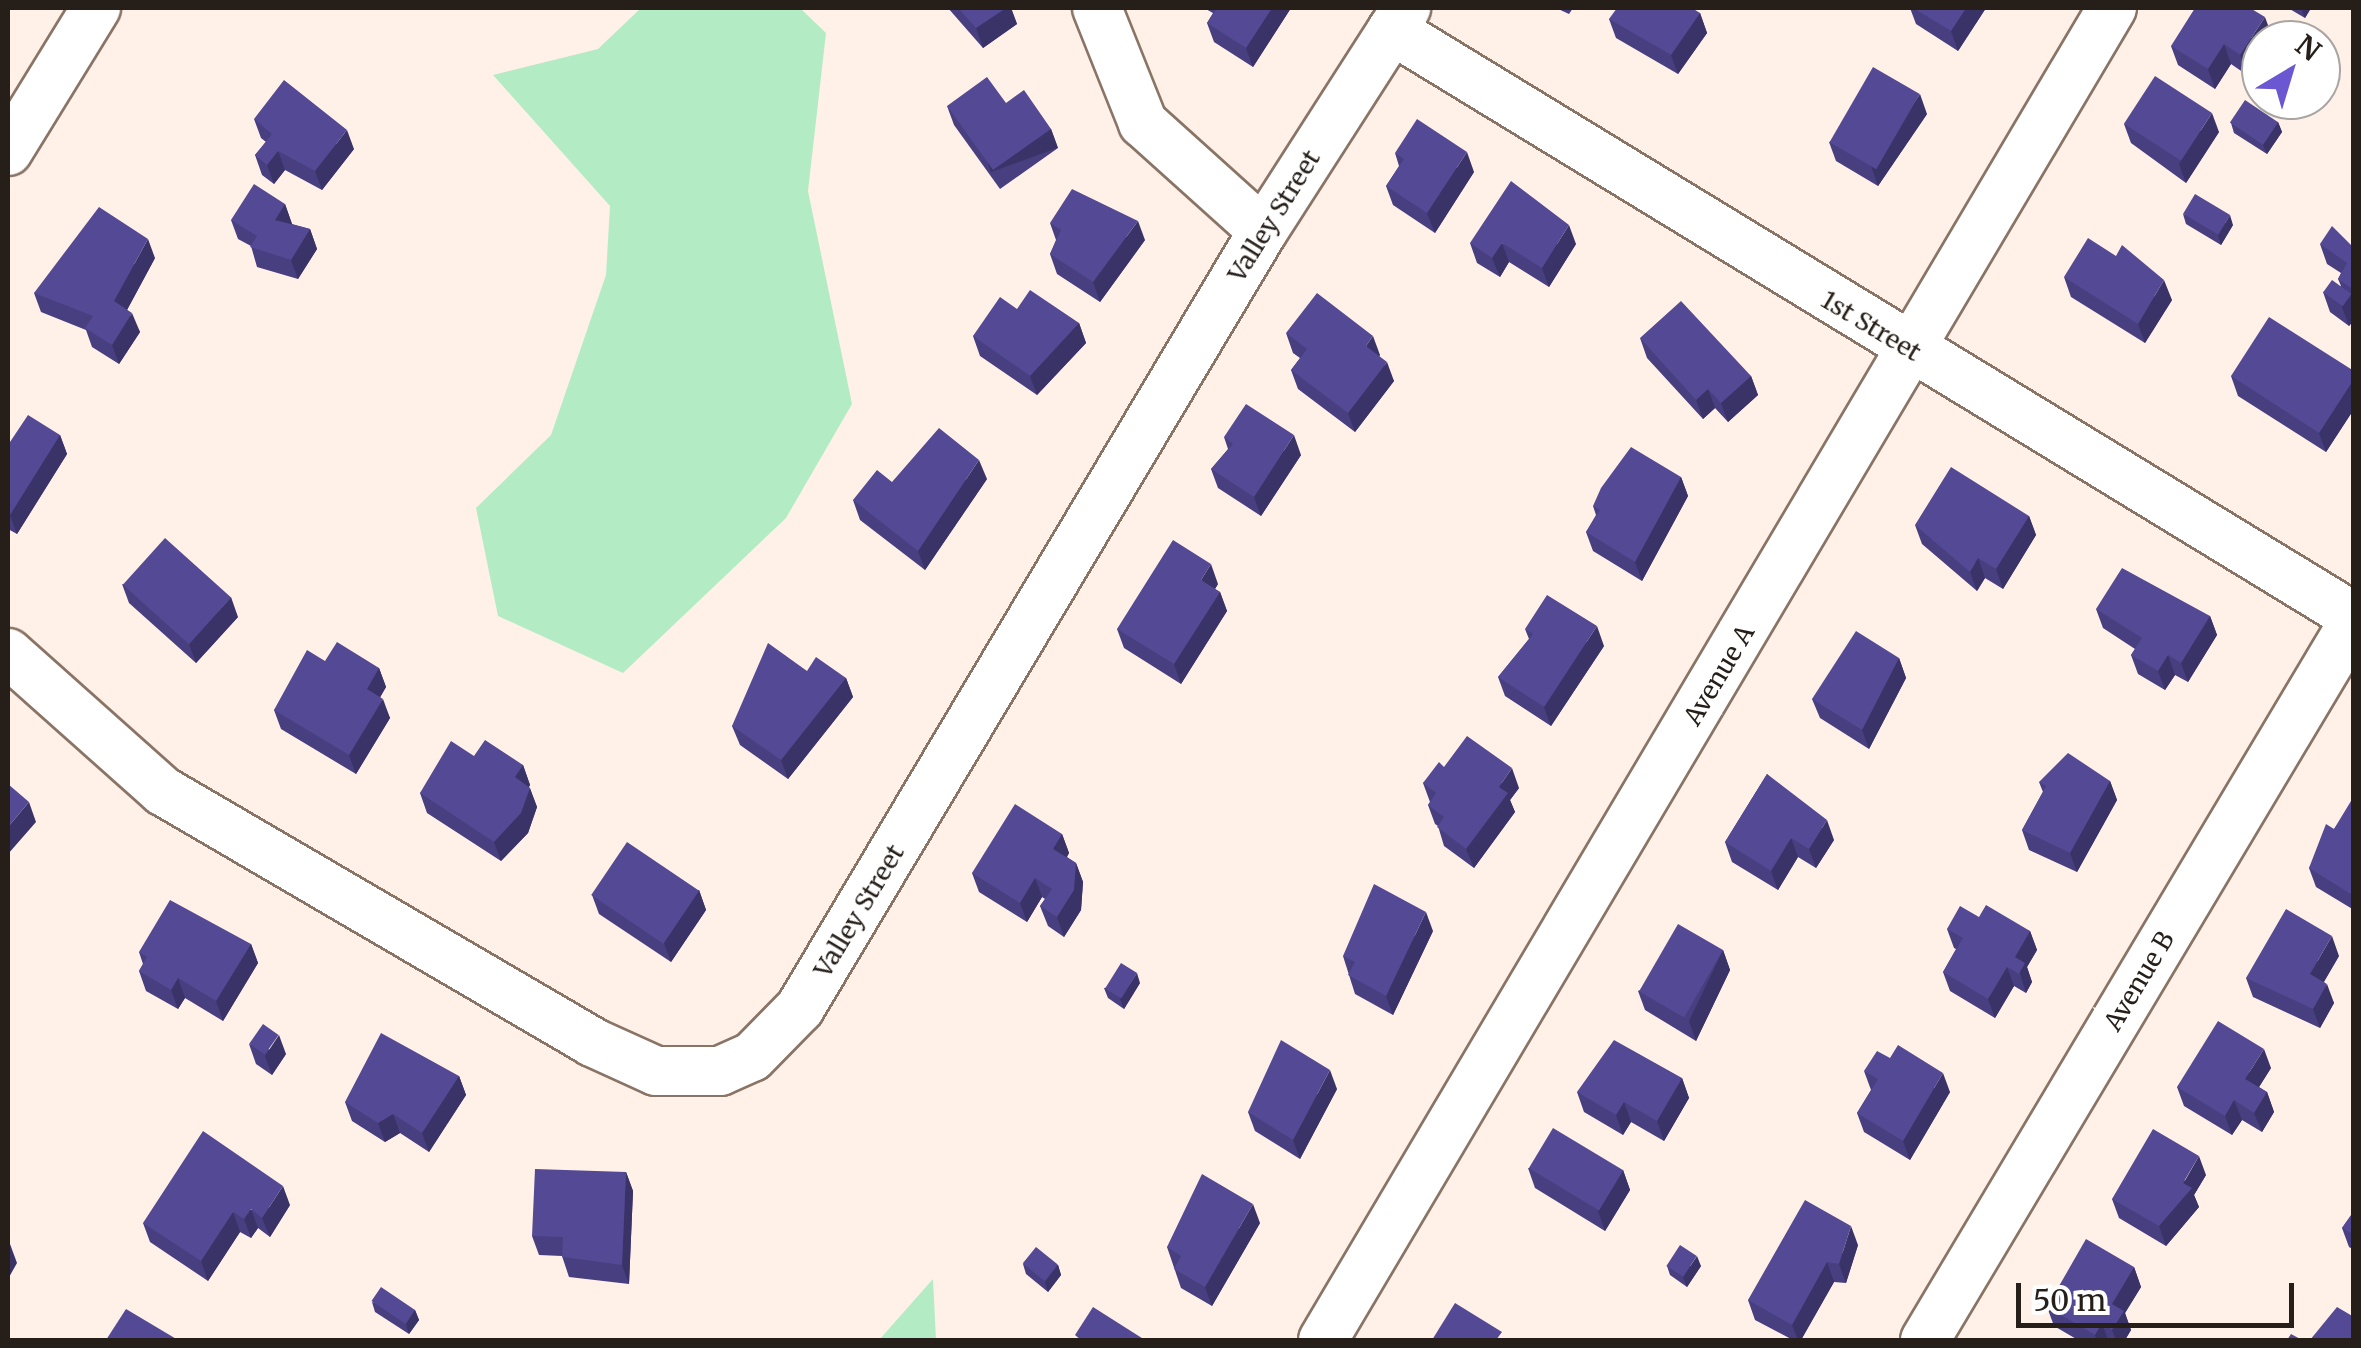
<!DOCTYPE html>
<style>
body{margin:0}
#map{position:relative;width:2361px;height:1348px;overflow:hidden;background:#fff1e7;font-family:Merriweather,serif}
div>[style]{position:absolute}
.green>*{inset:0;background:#b3ebc4}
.roads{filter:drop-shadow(2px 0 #897466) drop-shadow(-2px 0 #897466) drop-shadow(0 2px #897466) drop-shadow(0 -2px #897466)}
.minor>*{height:48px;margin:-24px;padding:0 24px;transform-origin:24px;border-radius:24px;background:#fff}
.wall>*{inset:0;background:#473f7f}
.shaded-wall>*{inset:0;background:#3a3368;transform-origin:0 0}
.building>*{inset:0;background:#534994;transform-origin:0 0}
span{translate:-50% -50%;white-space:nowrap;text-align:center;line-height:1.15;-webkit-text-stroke:10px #fff;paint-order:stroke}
.street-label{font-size:25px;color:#261e18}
.frame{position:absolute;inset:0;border:10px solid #261e18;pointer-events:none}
.north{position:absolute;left:2241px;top:20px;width:100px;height:100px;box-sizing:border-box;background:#fff;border:2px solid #a8a5a3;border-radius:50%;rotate:38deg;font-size:28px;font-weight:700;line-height:40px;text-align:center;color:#261e18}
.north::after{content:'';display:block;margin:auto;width:35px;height:45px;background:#6a57d1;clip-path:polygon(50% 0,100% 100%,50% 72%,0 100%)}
.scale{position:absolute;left:2016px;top:1283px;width:278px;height:45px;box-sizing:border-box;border:5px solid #261e18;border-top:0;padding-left:12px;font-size:30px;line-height:35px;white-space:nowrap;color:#261e18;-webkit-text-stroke:8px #fff;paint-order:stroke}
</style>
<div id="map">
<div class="green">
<i style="clip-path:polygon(641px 8px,800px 8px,826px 33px,808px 191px,852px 404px,786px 518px,623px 673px,498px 616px,476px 508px,551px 435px,606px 275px,610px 206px,493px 75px,598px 49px)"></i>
<i style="clip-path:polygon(933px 1279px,936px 1340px,879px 1340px)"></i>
</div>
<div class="roads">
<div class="minor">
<i style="left:1097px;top:8px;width:124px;rotate:68.2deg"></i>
<i style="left:1143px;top:123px;width:161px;rotate:42deg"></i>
<i style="left:1392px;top:30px;width:1127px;rotate:31.39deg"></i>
<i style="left:8px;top:151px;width:168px;rotate:-58.4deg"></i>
<i style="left:8px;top:653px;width:208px;rotate:41.7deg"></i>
<i style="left:163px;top:791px;width:497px;rotate:30.3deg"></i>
<i style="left:592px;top:1042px;width:70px;rotate:24.4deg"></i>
<i style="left:656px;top:1071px;width:64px"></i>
<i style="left:720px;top:1071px;width:35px;rotate:-24deg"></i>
<i style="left:752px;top:1057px;width:69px;rotate:-45.6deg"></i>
<i style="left:800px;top:1008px;width:904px;rotate:-59.21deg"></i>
<i style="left:1263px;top:231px;width:265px;rotate:-57.3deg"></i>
<i style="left:1323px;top:1340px;width:1548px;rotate:-59.36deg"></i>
<i style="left:1925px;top:1340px;width:837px;rotate:-59.18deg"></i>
</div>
</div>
<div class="wall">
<i style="clip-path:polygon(948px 8px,1011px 8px,1017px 24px,983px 48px)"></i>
<i style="clip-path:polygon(1204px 8px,1291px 8px,1253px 67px,1214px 42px,1207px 23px,1213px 13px)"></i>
<i style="clip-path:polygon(1556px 8px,1573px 8px,1569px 14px)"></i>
<i style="clip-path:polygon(1910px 8px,1986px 8px,1958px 51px,1916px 24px)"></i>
<i style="clip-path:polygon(2288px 8px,2311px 8px,2305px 18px)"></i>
<i style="clip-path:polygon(1700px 13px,1707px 33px,1678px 74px,1616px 38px,1609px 19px)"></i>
<i style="clip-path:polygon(2272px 36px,2269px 40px,2261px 40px,2247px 75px,2231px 64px,2215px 89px,2178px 65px,2171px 46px)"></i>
<i style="clip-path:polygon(947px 106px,1051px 129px,1058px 148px,1000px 189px,954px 125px)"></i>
<i style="clip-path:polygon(1927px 114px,1878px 186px,1836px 161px,1829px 142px)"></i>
<i style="clip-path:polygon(254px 119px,354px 149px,322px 190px,285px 170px,274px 184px,262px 175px,255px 155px,266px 142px,261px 138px)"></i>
<i style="clip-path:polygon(2278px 122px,2282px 132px,2267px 154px,2234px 133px,2231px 123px)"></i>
<i style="clip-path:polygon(2124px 124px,2219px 132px,2186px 183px,2131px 143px)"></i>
<i style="clip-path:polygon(1395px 153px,1474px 172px,1435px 233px,1393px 205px,1386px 186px,1399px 166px)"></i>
<i style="clip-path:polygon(285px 204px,292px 224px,310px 229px,317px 249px,298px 279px,257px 267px,251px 246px,238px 239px,231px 220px)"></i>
<i style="clip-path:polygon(2183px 214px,2233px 225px,2221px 245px,2186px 224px)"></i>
<i style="clip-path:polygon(1050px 223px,1145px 240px,1100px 302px,1057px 274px,1050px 254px,1056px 240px)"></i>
<i style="clip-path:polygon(1470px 243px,1576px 244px,1549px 287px,1509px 262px,1500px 277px,1477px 263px)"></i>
<i style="clip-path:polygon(2320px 244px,2354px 248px,2354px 320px,2349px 326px,2330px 312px,2323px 292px,2341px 286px,2338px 279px,2341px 273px,2327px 264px)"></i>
<i style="clip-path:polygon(155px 258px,127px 310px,140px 332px,119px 364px,92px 347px,86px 330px,41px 312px,34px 293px)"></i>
<i style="clip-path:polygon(2064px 277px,2172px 300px,2145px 343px,2071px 297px)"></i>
<i style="clip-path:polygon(1017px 309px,1079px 323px,1086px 343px,1037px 395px,980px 356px,973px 336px)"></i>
<i style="clip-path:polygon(1286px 333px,1380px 355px,1379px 356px,1394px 381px,1355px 432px,1298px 389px,1291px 370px,1300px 358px,1293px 353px)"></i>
<i style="clip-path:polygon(1640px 338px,1751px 376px,1758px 395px,1728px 422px,1715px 408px,1703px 419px,1647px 358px)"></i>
<i style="clip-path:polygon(2354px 371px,2354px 409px,2326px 452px,2238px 396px,2231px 376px)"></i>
<i style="clip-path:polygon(60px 435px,67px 454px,17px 534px,8px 529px,8px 441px,10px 442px)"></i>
<i style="clip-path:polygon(1224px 437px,1301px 455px,1261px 516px,1218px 488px,1211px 469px,1228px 449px)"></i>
<i style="clip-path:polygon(1681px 477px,1688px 496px,1642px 581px,1593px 551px,1586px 532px,1596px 515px,1593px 506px)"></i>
<i style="clip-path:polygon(987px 479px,925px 570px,860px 520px,853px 500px,892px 482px)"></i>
<i style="clip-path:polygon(2029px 516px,2036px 535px,2003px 589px,1985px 578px,1977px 591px,1922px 544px,1915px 525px)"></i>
<i style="clip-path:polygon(122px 584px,238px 617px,196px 663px,129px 603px)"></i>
<i style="clip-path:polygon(1218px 584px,1215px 589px,1220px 592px,1227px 611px,1181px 684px,1124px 648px,1117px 629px)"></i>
<i style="clip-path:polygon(2096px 609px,2210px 616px,2217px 635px,2188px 682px,2175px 675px,2165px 690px,2138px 674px,2131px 655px,2135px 649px,2103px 628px)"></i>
<i style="clip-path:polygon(1525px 629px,1604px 646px,1551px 726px,1505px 696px,1498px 677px,1529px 639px)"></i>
<i style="clip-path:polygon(1899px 658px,1906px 678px,1869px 749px,1820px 718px,1812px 699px)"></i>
<i style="clip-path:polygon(325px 661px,379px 668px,386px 687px,380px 697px,390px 718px,356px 774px,281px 729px,274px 710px)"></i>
<i style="clip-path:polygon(807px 671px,846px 678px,853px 697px,788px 779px,740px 745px,732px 726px)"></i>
<i style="clip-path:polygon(474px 756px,523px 765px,530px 785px,529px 787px,537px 807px,528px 833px,501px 861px,427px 813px,420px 793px)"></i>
<i style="clip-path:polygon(1444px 767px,1519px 788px,1510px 800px,1515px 812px,1474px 868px,1444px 846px,1438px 826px,1435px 824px,1428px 805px,1430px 802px,1423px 783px)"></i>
<i style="clip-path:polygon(1767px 774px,1834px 840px,1816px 868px,1798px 857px,1778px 890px,1732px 862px,1725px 842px)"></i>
<i style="clip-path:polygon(2110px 781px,2117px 800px,2077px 872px,2029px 850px,2022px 830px,2043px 792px,2039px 782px)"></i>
<i style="clip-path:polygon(2354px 803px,2354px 910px,2316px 887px,2309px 868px,2334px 829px)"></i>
<i style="clip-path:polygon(1062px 834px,1069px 853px,1067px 857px,1076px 863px,1083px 882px,1081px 910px,1064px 937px,1048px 926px,1040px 906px,1045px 899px,1042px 897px,1027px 922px,979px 892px,972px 873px)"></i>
<i style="clip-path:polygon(699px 890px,706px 910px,671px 962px,599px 914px,592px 895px)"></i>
<i style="clip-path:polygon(1979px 917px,2030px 931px,2037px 950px,2027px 967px,2032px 982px,2026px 993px,2014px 986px,1995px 1018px,1950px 991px,1943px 972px,1956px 949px,1954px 948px,1947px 929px)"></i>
<i style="clip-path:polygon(1433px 931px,1393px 1015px,1355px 994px,1343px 956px)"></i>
<i style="clip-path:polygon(251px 944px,258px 963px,223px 1021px,185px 998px,178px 1009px,146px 991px,139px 971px,143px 964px,139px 952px)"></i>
<i style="clip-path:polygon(1723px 950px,1730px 970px,1696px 1041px,1645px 1010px,1638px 991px)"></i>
<i style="clip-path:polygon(2339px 956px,2324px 982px,2334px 1003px,2320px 1028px,2253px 997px,2246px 978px)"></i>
<i style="clip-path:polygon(1140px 983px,1124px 1009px,1108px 998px,1104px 988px)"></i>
<i style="clip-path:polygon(249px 1044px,286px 1054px,272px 1075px,256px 1064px)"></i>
<i style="clip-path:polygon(2271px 1068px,2259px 1087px,2267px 1092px,2274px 1112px,2262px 1132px,2242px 1120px,2232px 1135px,2184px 1106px,2177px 1087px)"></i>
<i style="clip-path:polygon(1864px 1071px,1950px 1092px,1910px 1160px,1864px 1132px,1857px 1113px,1871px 1090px)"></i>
<i style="clip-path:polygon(459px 1076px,466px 1095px,429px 1152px,400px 1133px,385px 1142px,352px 1121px,345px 1102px)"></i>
<i style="clip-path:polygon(1682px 1078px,1689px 1098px,1664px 1141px,1631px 1122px,1623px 1135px,1584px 1112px,1577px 1092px)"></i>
<i style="clip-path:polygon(1337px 1089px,1300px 1159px,1255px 1131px,1248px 1112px)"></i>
<i style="clip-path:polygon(1528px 1168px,1623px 1170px,1630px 1190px,1605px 1231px,1535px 1188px)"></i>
<i style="clip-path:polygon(626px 1172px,633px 1191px,629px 1284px,569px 1277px,562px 1256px,539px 1255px,532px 1236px)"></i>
<i style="clip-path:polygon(2206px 1175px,2194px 1195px,2199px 1207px,2166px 1246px,2119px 1218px,2112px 1199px)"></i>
<i style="clip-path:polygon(290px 1205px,270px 1237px,258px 1228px,251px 1238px,240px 1232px,208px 1281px,150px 1242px,143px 1223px)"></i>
<i style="clip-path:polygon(2354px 1211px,2354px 1250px,2349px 1247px,2342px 1228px)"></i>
<i style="clip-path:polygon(1260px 1223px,1212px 1306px,1181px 1288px,1167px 1247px)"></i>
<i style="clip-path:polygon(1858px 1245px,1846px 1283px,1834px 1282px,1801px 1340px,1793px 1340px,1755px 1320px,1748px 1300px)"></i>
<i style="clip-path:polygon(1023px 1264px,1058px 1265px,1061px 1275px,1048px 1292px,1026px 1274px)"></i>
<i style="clip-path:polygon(1667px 1266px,1701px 1266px,1687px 1287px,1670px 1275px)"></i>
<i style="clip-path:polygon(2134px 1267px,2141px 1287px,2125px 1313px,2131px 1330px,2125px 1340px,2078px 1340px,2054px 1326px,2047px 1307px)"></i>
<i style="clip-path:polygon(372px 1302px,415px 1310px,419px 1320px,409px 1334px,375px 1312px)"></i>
</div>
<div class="shaded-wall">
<i style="clip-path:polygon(1006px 8px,1011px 8px,1017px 24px,983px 48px,976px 28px)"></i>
<i style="clip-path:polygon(1272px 8px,1291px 8px,1253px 67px,1246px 48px)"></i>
<i style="clip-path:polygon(1966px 8px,1986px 8px,1958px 51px,1951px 31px)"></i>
<i style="clip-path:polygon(2301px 8px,2311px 8px,2305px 18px)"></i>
<i style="clip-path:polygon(1700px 13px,1707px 33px,1678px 74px,1671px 55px)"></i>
<i style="clip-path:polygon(2265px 17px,2272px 36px,2269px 40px,2261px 40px,2261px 53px,2247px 75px,2240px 55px)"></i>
<i style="clip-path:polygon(2224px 44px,2231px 64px,2215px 89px,2208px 69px)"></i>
<i style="clip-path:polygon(1920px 94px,1927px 114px,1878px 186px,1871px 166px)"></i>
<i style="clip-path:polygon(2212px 113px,2219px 132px,2186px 183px,2179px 164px)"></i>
<i style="clip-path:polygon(2278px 122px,2282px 132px,2267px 154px,2263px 145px)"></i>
<i style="left:1051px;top:129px;width:20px;height:71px;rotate:70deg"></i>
<i style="clip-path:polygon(347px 130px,354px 149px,322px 190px,315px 171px)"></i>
<i style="clip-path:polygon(278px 151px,285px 170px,274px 184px,267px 165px)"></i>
<i style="clip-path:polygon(1467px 152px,1474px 172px,1435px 233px,1427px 213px)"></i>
<i style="clip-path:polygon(285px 204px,292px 224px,282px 239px,275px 220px)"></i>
<i style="clip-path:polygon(2230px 215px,2233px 225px,2221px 245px,2218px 235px)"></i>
<i style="clip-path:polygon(1138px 221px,1145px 240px,1100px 302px,1093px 282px)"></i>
<i style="clip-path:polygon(1569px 225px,1576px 244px,1549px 287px,1542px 268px)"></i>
<i style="clip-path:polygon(310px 229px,317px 249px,298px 279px,291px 260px)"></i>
<i style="clip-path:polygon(148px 239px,155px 258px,121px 321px,114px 301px)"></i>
<i style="clip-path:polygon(1502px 243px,1509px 262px,1500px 277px,1492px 258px)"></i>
<i style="clip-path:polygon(2164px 280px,2172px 300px,2145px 343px,2138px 324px)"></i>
<i style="clip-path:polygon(2351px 294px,2354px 301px,2354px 316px,2352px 315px,2354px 320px,2349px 326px,2342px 307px)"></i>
<i style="clip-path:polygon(132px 313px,140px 332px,119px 364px,112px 345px)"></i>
<i style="clip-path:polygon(1079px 323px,1086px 343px,1037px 395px,1030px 376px)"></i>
<i style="clip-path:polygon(1373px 336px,1380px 355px,1373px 365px,1366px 346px)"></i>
<i style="clip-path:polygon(1387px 362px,1394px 381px,1355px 432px,1348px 413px)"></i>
<i style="clip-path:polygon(1751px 376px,1758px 395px,1728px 422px,1721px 403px)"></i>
<i style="clip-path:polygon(2354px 379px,2354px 409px,2326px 452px,2319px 433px)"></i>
<i style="clip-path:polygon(1708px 389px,1715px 408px,1703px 419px,1696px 400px)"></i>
<i style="clip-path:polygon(60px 435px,67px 454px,17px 534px,10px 515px)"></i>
<i style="clip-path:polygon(1294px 435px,1301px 455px,1261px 516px,1254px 497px)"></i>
<i style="clip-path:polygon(979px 460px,987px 479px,925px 570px,918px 551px)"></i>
<i style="clip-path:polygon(1681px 477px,1688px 496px,1642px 581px,1635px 562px)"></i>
<i style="clip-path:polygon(2029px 516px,2036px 535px,2003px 589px,1996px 569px)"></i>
<i style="clip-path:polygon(1978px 558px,1985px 578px,1977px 591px,1970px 572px)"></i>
<i style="clip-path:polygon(1211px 564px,1218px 584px,1208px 600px,1201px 580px)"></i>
<i style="clip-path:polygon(1220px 592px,1227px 611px,1181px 684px,1174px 664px)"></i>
<i style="clip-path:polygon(231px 597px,238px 617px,196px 663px,189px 644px)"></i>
<i style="clip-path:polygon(2210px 616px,2217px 635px,2188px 682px,2181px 663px)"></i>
<i style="clip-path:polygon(1597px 626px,1604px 646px,1551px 726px,1544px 707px)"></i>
<i style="clip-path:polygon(2168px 655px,2175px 675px,2165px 690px,2158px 671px)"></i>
<i style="clip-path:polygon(1899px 658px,1906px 678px,1869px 749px,1862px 730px)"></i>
<i style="clip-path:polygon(379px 668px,386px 687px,374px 708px,367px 689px)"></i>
<i style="clip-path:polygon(846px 678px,853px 697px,788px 779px,781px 760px)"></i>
<i style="clip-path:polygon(383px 699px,390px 718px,356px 774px,349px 755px)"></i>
<i style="clip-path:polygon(523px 765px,530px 785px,522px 797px,515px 777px)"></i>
<i style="clip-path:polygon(1512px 768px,1519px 788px,1510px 800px,1515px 812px,1474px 868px,1466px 849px,1499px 787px)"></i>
<i style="clip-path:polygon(2110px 781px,2117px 800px,2077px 872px,2070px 853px)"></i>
<i style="clip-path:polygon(530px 788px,537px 807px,528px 833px,501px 861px,494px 842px)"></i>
<i style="clip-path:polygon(29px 802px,36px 822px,8px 854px,8px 827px)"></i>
<i style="clip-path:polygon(1827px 820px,1834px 840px,1816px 868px,1809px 849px)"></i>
<i style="clip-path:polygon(1062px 834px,1069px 853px,1060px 868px,1053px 849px)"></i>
<i style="clip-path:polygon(1791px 838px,1798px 857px,1778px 890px,1771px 871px)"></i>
<i style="clip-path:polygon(1076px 863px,1083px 882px,1081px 910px,1064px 937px,1057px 917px)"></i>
<i style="clip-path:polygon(1035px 878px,1042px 897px,1027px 922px,1020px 903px)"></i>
<i style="clip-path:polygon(699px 890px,706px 910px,671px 962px,664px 943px)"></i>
<i style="clip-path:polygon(1426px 912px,1433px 931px,1393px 1015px,1386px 996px)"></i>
<i style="clip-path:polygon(2030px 931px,2037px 950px,2027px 967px,2032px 982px,2026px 993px,2015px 957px)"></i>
<i style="clip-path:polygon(2332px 936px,2339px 956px,2317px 993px,2310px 974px)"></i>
<i style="clip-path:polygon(251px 944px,258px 963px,223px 1021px,216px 1001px)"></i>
<i style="clip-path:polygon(1723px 950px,1730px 970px,1696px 1041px,1689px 1021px)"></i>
<i style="clip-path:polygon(2007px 967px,2014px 986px,1995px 1018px,1988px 999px)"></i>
<i style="clip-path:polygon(1137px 973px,1140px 983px,1124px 1009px,1120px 999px)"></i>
<i style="clip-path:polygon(178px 978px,185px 998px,178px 1009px,171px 990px)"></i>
<i style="clip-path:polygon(2327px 984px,2334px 1003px,2320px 1028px,2313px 1009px)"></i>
<i style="clip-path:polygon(279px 1035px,286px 1054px,272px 1075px,265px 1056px)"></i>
<i style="clip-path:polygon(2264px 1049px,2271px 1068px,2252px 1098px,2245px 1079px)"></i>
<i style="clip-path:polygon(1330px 1070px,1337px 1089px,1300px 1159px,1293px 1140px)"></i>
<i style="clip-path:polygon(1943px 1073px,1950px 1092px,1910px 1160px,1903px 1141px)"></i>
<i style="clip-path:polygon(459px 1076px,466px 1095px,429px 1152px,422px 1133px)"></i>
<i style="clip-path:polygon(1682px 1078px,1689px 1098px,1664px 1141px,1657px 1121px)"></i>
<i style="clip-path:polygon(2267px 1092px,2274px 1112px,2262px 1132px,2254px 1113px)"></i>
<i style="clip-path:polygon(2234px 1100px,2242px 1120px,2232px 1135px,2225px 1116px)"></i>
<i style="clip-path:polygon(1624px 1102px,1631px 1122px,1623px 1135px,1616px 1115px)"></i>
<i style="clip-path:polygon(393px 1114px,400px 1133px,385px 1142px,378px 1123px)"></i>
<i style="clip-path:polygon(2199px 1156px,2206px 1175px,2194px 1195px,2199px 1207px,2166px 1246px,2159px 1226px)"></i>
<i style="clip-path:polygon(1623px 1170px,1630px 1190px,1605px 1231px,1598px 1211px)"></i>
<i style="clip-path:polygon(626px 1172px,633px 1191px,629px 1284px,622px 1265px)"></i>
<i style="clip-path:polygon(283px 1186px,290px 1205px,270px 1237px,262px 1218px)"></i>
<i style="clip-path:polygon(1253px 1204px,1260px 1223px,1212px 1306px,1205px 1287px)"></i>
<i style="clip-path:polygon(251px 1209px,258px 1228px,251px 1238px,244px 1219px)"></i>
<i style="clip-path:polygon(233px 1212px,240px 1232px,208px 1281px,201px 1261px)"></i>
<i style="clip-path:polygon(1851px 1226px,1858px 1245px,1846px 1283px,1839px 1264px)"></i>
<i style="clip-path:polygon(10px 1244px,17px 1263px,8px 1279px,8px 1248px)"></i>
<i style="clip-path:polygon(1697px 1256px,1701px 1266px,1687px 1287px,1683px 1277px)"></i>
<i style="clip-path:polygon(1827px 1262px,1834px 1282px,1801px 1340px,1798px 1340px,1792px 1325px)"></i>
<i style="clip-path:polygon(1058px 1265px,1061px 1275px,1048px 1292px,1045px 1282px)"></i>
<i style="clip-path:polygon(2134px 1267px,2141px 1287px,2125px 1313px,2131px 1330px,2125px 1340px,2116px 1340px,2112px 1330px,2112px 1304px)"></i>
<i style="clip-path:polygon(415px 1310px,419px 1320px,409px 1334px,406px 1324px)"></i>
<i style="clip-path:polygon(2102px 1323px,2108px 1340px,2097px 1340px,2095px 1335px)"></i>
</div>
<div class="building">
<i style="clip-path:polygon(958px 8px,1006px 8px,976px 28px)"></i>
<i style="clip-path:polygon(1217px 8px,1272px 8px,1246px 48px,1207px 23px)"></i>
<i style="clip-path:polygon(1617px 8px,1692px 8px,1700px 13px,1671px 55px,1609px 19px)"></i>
<i style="clip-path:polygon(1913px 8px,1966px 8px,1951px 31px)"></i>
<i style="clip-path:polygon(2195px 8px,2250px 8px,2265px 17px,2240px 55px,2224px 44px,2208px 69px,2171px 46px)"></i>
<i style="left:1873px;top:67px;width:54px;height:87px;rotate:30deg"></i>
<i style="left:2155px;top:76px;width:68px;height:57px;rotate:33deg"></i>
<i style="clip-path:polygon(987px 77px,1006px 103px,1024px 90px,1051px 129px,993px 170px,947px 106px)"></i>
<i style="clip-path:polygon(284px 80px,347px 130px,315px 171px,278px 151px,267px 165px,255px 155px,272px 134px,254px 119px)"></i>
<i style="left:2245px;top:100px;width:40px;height:27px;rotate:34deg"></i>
<i style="clip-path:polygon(1417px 119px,1467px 152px,1427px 213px,1386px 186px,1404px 159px,1395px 153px)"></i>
<i style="clip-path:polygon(1511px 181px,1569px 225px,1542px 268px,1502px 243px,1492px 258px,1470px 243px)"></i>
<i style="clip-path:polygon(254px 184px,285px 204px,275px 220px,310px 229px,291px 260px,250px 247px,257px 236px,231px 220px)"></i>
<i style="clip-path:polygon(1072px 189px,1138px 221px,1093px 282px,1050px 254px,1061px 230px,1050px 223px)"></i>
<i style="left:2195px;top:194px;width:41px;height:23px;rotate:31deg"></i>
<i style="clip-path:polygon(99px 207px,148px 239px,114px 301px,132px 313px,112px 345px,85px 328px,93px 316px,34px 293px)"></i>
<i style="clip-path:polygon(2332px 226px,2354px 248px,2354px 290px,2338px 279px,2347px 263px,2320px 244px)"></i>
<i style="clip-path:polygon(2088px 238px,2116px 256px,2122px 245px,2164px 280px,2138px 324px,2064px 277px)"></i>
<i style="left:2332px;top:280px;width:24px;height:15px;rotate:36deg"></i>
<i style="clip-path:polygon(1030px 290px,1079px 323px,1030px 376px,973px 336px,1000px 297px,1017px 309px)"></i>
<i style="clip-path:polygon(1317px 293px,1373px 336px,1366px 346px,1387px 362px,1348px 413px,1291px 370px,1307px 349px,1286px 333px)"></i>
<i style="clip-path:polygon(1681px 301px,1751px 376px,1721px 403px,1708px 389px,1696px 400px,1640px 338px)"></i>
<i style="clip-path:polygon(2269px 317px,2354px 371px,2354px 379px,2319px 433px,2231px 376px)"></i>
<i style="clip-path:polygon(1246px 404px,1294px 435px,1254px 497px,1211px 469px,1233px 444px,1224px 437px)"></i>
<i style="clip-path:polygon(28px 415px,60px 435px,10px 515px,8px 513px,8px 441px,10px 442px)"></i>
<i style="clip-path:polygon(939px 428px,979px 460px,918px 551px,853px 500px,877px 470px,892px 482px)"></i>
<i style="clip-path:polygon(1631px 447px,1681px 477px,1635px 562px,1586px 532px,1600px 510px,1593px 506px,1601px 488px)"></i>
<i style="clip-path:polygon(1951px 467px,2029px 516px,1996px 569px,1978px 558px,1970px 572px,1915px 525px)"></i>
<i style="left:165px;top:538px;width:89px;height:63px;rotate:42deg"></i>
<i style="clip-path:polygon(1173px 540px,1211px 564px,1201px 580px,1220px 592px,1174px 664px,1117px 629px)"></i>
<i style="clip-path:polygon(2122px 568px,2210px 616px,2181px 663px,2168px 655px,2158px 671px,2131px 655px,2142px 638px,2096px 609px)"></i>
<i style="clip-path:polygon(1547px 595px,1597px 626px,1544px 707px,1498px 677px,1533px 634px,1525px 629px)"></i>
<i style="clip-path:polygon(1856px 631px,1899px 658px,1862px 730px,1812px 699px)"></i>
<i style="clip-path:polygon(337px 642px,379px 668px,367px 689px,383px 699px,349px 755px,274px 710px,307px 650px,325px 661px)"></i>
<i style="clip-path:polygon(768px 643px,807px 671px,816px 657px,846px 678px,781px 760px,732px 726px)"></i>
<i style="clip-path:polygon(1467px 736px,1512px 768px,1499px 787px,1508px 793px,1466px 849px,1437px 827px,1444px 817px,1428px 805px,1436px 793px,1423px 783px,1439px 762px,1444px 767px)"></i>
<i style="clip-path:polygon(485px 740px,523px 765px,515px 777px,530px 788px,521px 813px,494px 842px,420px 793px,451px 741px,474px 756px)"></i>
<i style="clip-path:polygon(2068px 753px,2110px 781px,2070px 853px,2022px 830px,2046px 786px,2039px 782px)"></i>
<i style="clip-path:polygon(1767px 774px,1827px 820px,1809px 849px,1791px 838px,1771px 871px,1725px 842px)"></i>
<i style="clip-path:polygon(8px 784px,29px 802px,8px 827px)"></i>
<i style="clip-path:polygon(2351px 801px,2354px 803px,2354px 896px,2309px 868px,2326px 824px,2334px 829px)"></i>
<i style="clip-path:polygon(1015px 804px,1062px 834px,1053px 849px,1076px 863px,1074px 890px,1057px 917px,1040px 906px,1052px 889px,1035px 878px,1020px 903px,972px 873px)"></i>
<i style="left:627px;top:842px;width:87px;height:64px;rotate:34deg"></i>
<i style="clip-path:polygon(1374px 884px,1426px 912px,1386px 996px,1348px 975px,1355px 962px,1343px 956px)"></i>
<i style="clip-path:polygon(170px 900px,251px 944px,216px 1001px,178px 978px,171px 990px,139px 971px,147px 957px,139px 952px)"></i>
<i style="clip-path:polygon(1986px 905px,2030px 931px,2015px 957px,2025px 963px,2019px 974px,2007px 967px,1988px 999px,1943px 972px,1963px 938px,1947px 929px,1960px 906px,1979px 917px)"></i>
<i style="clip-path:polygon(2286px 909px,2332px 936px,2310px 974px,2327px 984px,2313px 1009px,2246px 978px)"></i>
<i style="left:1678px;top:924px;width:52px;height:78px;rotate:30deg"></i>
<i style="left:1121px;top:963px;width:19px;height:30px;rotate:32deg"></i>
<i style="clip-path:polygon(2218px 1021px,2264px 1049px,2245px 1079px,2267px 1092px,2254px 1113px,2234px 1100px,2225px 1116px,2177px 1087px)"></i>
<i style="left:263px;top:1024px;width:19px;height:24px;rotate:35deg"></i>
<i style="clip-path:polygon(381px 1033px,459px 1076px,422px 1133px,393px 1114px,378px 1123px,345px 1102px)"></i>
<i style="clip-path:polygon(1281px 1040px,1330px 1070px,1293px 1140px,1248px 1112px)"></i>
<i style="clip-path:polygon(1614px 1040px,1682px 1078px,1657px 1121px,1624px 1102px,1616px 1115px,1577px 1092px)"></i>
<i style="clip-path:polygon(1898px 1045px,1943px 1073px,1903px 1141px,1857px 1113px,1878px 1079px,1864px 1071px,1877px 1051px,1890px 1058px)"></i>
<i style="left:1553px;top:1128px;width:82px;height:47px;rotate:31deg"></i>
<i style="clip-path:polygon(2153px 1129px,2199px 1156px,2183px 1183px,2192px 1188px,2159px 1226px,2112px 1199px)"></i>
<i style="clip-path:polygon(203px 1131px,283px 1186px,262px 1218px,251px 1209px,244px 1219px,233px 1212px,201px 1261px,143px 1223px)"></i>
<i style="clip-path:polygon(535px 1169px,626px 1172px,622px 1265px,562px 1257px,563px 1237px,532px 1236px)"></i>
<i style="clip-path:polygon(1202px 1174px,1253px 1204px,1205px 1287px,1174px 1269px,1181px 1256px,1167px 1247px)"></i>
<i style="clip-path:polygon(1805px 1200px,1851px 1226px,1839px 1264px,1827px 1262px,1792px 1325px,1748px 1300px)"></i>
<i style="clip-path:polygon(2354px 1211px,2354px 1235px,2342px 1228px)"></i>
<i style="clip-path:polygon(2086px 1239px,2134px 1267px,2112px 1304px,2124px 1311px,2112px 1330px,2102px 1323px,2095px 1335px,2047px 1307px)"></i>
<i style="left:1680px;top:1245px;width:20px;height:25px;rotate:33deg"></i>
<i style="left:1036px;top:1247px;width:28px;height:21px;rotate:39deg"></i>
<i style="left:381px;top:1287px;width:41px;height:17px;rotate:34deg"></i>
<i style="clip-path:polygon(1455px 1303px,1502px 1332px,1496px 1340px,1432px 1340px)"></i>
<i style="clip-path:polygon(1093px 1307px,1145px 1340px,1081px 1340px,1075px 1335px)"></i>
<i style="clip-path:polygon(2337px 1307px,2354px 1317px,2354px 1340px,2310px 1340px)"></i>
<i style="clip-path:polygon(126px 1309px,178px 1340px,106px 1340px)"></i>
<i style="clip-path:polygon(2291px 1334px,2302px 1340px,2287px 1340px)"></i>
</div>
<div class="street-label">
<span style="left:1274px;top:216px;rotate:-58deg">Valley Street</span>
<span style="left:1871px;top:326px;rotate:31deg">1st Street</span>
<span style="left:1719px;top:675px;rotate:-59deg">Avenue A</span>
<span style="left:859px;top:911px;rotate:-59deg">Valley Street</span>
<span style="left:2139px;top:981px;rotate:-59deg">Avenue B</span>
</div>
<div class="frame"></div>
<div class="north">N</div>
<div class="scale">50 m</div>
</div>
